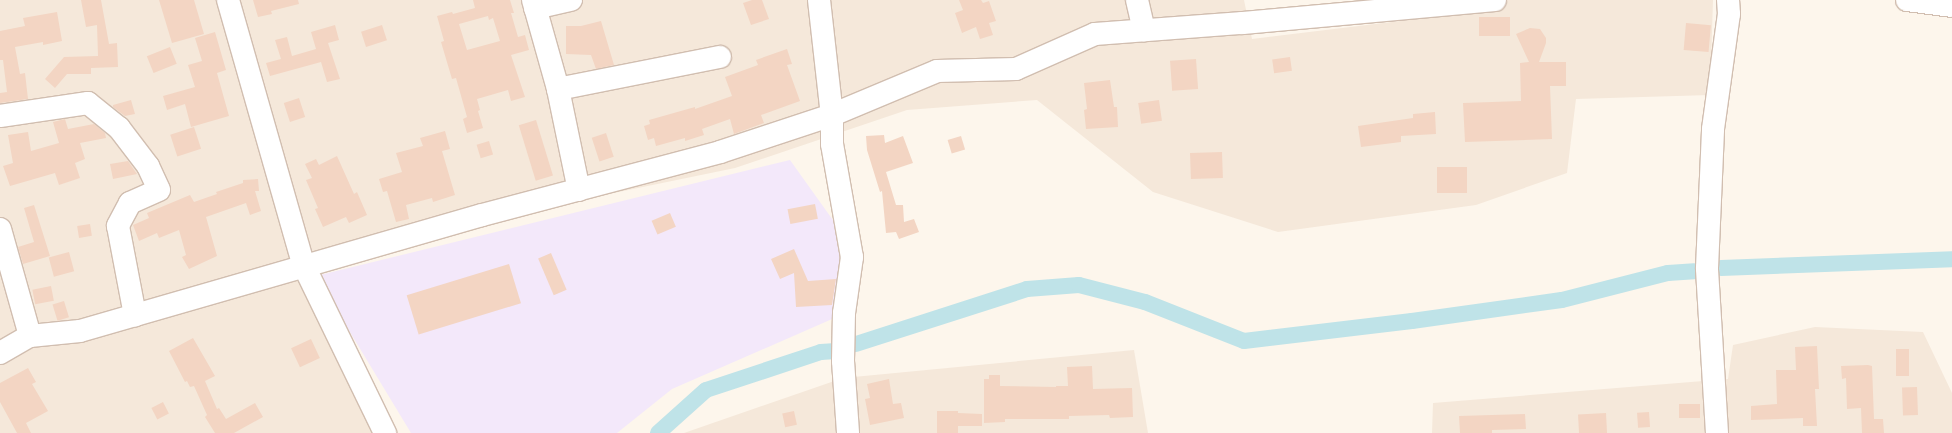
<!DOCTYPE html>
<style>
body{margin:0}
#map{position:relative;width:1952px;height:433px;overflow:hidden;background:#fdf6ec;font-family:"DM Sans",sans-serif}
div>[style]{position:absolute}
.residential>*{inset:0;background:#f5e8da}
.education>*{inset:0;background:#f3e8fa}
.canal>*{height:16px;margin:-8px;padding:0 8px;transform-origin:8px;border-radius:8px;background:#bfe3e8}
.building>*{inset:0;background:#f3d5c3;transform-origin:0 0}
.roads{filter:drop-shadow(1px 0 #d1beb0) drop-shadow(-1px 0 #d1beb0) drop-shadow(0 1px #d1beb0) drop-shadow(0 -1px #d1beb0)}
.minor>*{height:22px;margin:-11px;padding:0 11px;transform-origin:11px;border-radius:11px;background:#fff}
span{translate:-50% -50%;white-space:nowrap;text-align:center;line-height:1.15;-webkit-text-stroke:4px #fffaf3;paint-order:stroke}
</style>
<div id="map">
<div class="residential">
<i style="clip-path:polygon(0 0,1244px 0,1252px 39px,1433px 17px,1456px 0,1713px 0,1710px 95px,1576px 99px,1567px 173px,1476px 205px,1278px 232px,1153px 192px,1037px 100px,907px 110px,735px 168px,288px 260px,378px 433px,0 433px)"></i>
<i style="clip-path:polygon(1815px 327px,1923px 332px,1952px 393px,1952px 433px,1432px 433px,1433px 403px,1728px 379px,1733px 345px)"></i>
<i style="clip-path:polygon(1134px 350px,1148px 433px,684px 433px,843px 378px)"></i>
</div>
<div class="education">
<i style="clip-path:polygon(790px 160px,840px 230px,839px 316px,672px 389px,617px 433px,411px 433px,316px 276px)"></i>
</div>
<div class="canal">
<i style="left:1721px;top:268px;width:231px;rotate:-2.2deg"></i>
<i style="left:856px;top:344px;width:180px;rotate:-17.8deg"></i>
<i style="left:1027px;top:289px;width:52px;rotate:-4.4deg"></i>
<i style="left:1079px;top:285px;width:68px;rotate:14.4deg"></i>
<i style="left:1145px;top:302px;width:106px;rotate:21.5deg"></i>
<i style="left:1244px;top:341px;width:169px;rotate:-6.8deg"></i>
<i style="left:1412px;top:321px;width:151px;rotate:-8deg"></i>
<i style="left:1562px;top:300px;width:109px;rotate:-14.3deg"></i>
<i style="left:1668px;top:273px;width:26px;rotate:-4deg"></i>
<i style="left:658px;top:433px;width:64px;rotate:-41.9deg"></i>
<i style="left:706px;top:390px;width:121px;rotate:-18.3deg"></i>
<i style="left:821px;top:352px;width:15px;rotate:-4deg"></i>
</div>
<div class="building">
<i style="clip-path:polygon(81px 0,101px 0,109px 44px,117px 43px,118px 67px,91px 68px,91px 74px,67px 74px,55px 88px,45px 79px,64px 57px,98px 56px,97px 25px,86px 27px)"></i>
<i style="clip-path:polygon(159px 0,194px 0,204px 34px,172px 43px)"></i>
<i style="clip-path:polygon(253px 0,298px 0,299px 4px,271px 11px,272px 14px,258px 17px)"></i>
<i style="clip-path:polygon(evenodd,473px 0,510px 0,514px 13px,511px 13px,518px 37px,525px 35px,529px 50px,511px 55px,525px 97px,511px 101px,508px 90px,477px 99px,480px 110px,478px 111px,483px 128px,467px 133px,463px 119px,467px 117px,456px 78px,452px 79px,441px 42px,444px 41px,437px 16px,452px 12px,453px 14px,475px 8px,473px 0,488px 16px,489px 20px,493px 18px,500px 41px,467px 50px,459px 24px,488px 16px)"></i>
<i style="clip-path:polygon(752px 0,762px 0,769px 19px,751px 25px,743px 3px)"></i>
<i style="clip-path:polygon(959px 0,981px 0,983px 3px,989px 1px,996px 21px,989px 23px,993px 35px,980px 39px,976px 27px,962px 33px,955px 13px,963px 10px)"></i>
<i style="clip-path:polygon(57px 12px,62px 41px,43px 45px,43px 42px,15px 47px,20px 74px,25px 73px,28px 99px,0 103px,0 93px,7px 92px,3px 60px,0 60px,0 31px,25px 26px,23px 18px)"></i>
<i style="left:1479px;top:17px;width:31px;height:19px"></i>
<i style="clip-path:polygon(601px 21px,614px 65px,596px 69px,591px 55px,566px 54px,566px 26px,581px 26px)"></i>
<i style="left:1686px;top:23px;width:25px;height:27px;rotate:5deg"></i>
<i style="clip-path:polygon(335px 25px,339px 40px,328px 43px,340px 79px,327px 82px,321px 62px,270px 76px,266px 63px,281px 59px,275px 40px,287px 37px,292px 56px,316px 49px,311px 32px)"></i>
<i style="left:382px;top:25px;width:16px;height:22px;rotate:72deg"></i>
<i style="clip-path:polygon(1530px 28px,1540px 29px,1546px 38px,1546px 43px,1539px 62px,1566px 62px,1566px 86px,1550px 86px,1552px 139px,1465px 142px,1463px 103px,1521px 101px,1520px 63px,1529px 62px,1516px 34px)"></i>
<i style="clip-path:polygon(215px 32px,226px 70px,217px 73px,229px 116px,191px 127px,185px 104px,167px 110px,163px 96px,195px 87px,188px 65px,202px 61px,195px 38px)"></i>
<i style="left:170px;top:47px;width:18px;height:25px;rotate:68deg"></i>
<i style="clip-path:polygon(787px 49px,792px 64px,787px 65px,800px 101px,761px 115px,764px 123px,734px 134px,730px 119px,702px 129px,704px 135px,685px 141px,685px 138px,656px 146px,654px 138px,648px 140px,644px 126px,650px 124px,649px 120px,695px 107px,695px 109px,732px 96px,725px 77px,758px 65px,756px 60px)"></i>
<i style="left:1290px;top:57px;width:14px;height:18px;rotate:82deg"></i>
<i style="left:1196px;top:59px;width:30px;height:26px;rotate:86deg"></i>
<i style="clip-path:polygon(1110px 80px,1114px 107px,1117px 107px,1118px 127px,1086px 129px,1084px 110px,1087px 109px,1084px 83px)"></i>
<i style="left:299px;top:98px;width:20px;height:16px;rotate:72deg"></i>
<i style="clip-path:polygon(131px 100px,135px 114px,125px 116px,113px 107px,113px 105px)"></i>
<i style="left:1159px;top:100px;width:21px;height:21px;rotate:82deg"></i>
<i style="clip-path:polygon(1435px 112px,1436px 134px,1401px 136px,1401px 142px,1361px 147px,1358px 126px,1413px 118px,1413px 114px)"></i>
<i style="clip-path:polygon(65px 119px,68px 129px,94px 124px,105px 133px,106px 138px,80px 143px,85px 159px,75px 163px,80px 178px,59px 185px,55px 173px,10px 186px,3px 166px,13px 163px,8px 135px,28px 132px,31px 151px,59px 143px,53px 122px)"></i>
<i style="left:536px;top:120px;width:58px;height:18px;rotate:73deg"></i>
<i style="left:194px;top:127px;width:23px;height:25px;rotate:72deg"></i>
<i style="clip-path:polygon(445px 131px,450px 149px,442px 151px,455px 195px,433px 202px,432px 198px,406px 205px,409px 219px,396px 222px,387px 191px,383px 192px,379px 179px,402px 172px,396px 153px,423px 146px,420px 138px)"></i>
<i style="left:606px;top:133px;width:25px;height:15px;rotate:72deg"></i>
<i style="clip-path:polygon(884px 135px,885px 143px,903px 136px,913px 163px,886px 172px,896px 205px,903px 205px,904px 222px,914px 219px,919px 232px,899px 239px,896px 232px,886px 233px,882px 191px,880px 192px,867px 150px,866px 136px)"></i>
<i style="left:961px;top:136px;width:14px;height:14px;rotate:73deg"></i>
<i style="left:489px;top:141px;width:14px;height:13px;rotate:73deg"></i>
<i style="left:1222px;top:152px;width:26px;height:32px;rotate:88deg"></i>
<i style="clip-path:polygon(337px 156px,354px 194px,357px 192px,367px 215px,349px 223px,346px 217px,323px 227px,315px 209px,318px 208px,306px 180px,312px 178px,305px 164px,316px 159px,319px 165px)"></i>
<i style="clip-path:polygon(128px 161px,137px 174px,113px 179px,110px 164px)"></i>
<i style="left:1467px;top:167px;width:26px;height:30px;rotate:90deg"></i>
<i style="clip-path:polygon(258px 179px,259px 191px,255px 191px,261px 211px,250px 215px,246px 203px,206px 217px,217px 256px,189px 269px,182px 257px,186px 255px,179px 230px,159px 238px,157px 233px,139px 241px,133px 225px,149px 218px,147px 213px,190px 195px,194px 202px,217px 194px,216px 192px,243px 183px,243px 180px)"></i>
<i style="left:815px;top:204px;width:15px;height:28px;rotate:79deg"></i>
<i style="clip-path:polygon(34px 205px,50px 256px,23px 264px,18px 247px,34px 242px,24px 208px)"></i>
<i style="left:670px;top:213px;width:15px;height:20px;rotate:67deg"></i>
<i style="left:90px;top:224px;width:12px;height:13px;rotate:81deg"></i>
<i style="clip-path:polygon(794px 249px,808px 281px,836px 279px,832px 305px,796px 307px,794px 273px,780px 279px,771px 259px)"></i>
<i style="left:69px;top:252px;width:20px;height:21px;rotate:75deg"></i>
<i style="left:551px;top:253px;width:40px;height:14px;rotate:67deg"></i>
<i style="left:509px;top:264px;width:41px;height:107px;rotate:73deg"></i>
<i style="left:51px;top:286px;width:15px;height:19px;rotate:79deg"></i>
<i style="left:64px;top:301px;width:17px;height:12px;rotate:73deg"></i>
<i style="clip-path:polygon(193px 338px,215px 376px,205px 381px,217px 409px,219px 408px,226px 419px,255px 403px,263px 417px,234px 433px,215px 433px,205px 417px,207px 415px,194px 386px,190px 387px,187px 381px,185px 382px,169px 351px)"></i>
<i style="left:311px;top:339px;width:21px;height:22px;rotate:65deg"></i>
<i style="clip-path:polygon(1817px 346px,1819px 389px,1815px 389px,1817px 426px,1803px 426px,1803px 418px,1751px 420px,1751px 406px,1777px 404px,1776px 370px,1796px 370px,1795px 347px)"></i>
<i style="left:1896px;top:349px;width:13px;height:27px"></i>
<i style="clip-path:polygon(1868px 365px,1872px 366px,1874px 419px,1883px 419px,1884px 433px,1862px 433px,1861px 408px,1847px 409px,1846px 378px,1842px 379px,1841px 366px)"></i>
<i style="clip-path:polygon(1092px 366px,1093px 389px,1132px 388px,1133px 417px,1110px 418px,1109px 415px,1069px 416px,1069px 419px,1005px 419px,1005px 422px,984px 423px,984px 379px,989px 379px,989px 375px,1000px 375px,1000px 386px,1056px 387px,1056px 386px,1068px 386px,1067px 367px)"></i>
<i style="clip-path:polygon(28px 368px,36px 382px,32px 384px,48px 411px,26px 423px,31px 433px,17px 433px,0 402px,0 383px)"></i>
<i style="clip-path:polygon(889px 379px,893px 404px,901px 403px,904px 418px,870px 425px,865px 399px,870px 398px,867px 384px)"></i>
<i style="left:1917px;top:387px;width:28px;height:15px;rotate:88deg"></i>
<i style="left:163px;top:402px;width:13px;height:13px;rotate:63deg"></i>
<i style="left:1700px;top:404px;width:14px;height:21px;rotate:90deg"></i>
<i style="left:794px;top:411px;width:14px;height:12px;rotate:78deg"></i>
<i style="clip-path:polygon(937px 411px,958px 411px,958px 413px,982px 414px,982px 426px,958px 426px,958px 433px,937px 433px)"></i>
<i style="left:1649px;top:412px;width:15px;height:12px;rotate:86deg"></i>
<i style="left:1606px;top:413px;width:20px;height:28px;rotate:87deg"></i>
<i style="clip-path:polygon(1525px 414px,1526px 429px,1492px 430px,1492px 433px,1460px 433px,1459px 416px)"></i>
</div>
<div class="roads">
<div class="minor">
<i style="left:228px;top:0;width:277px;rotate:74.1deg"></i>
<i style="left:304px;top:266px;width:186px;rotate:64.1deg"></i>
<i style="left:533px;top:0;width:92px;rotate:74.3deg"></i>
<i style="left:558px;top:89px;width:103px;rotate:78.3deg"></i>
<i style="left:819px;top:0;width:116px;rotate:83.6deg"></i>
<i style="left:832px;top:115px;width:29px;rotate:90deg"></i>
<i style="left:832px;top:144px;width:115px;rotate:80deg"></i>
<i style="left:852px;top:257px;width:57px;rotate:98.1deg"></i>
<i style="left:844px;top:313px;width:48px;rotate:91.2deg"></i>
<i style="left:843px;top:361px;width:72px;rotate:86deg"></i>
<i style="left:1137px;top:0;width:31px;rotate:77deg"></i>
<i style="left:1907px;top:0;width:45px;rotate:7.6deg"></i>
<i style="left:535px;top:8px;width:37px;rotate:-13deg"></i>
<i style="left:558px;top:89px;width:165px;rotate:-11.2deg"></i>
<i style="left:0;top:116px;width:89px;rotate:-8.4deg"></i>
<i style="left:88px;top:103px;width:40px;rotate:39deg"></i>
<i style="left:119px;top:128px;width:48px;rotate:52.7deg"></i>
<i style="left:148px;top:166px;width:26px;rotate:65deg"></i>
<i style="left:159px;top:190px;width:32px;rotate:156deg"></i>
<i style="left:130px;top:203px;width:26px;rotate:118deg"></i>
<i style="left:118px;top:226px;width:91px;rotate:79.2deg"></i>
<i style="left:0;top:229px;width:111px;rotate:74.3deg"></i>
<i style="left:0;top:353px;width:34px;rotate:-30deg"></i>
<i style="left:30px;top:336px;width:50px;rotate:-5.7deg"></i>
<i style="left:80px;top:331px;width:418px;rotate:-16.1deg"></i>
<i style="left:482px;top:215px;width:246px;rotate:-14.8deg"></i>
<i style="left:720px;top:152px;width:118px;rotate:-18.3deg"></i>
<i style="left:832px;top:115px;width:114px;rotate:-22.7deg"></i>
<i style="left:937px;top:71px;width:79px;rotate:-1.5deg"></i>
<i style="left:1016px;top:69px;width:86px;rotate:-23.9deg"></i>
<i style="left:1095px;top:34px;width:148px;rotate:-4.3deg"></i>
<i style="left:1243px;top:23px;width:253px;rotate:-5.2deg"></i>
<i style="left:1717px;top:433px;width:165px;rotate:-93.5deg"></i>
<i style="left:1707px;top:268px;width:139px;rotate:-87.5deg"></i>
<i style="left:1713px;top:129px;width:116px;rotate:-82.1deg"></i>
<i style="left:1729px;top:14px;width:14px;rotate:-94deg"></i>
</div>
</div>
</div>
